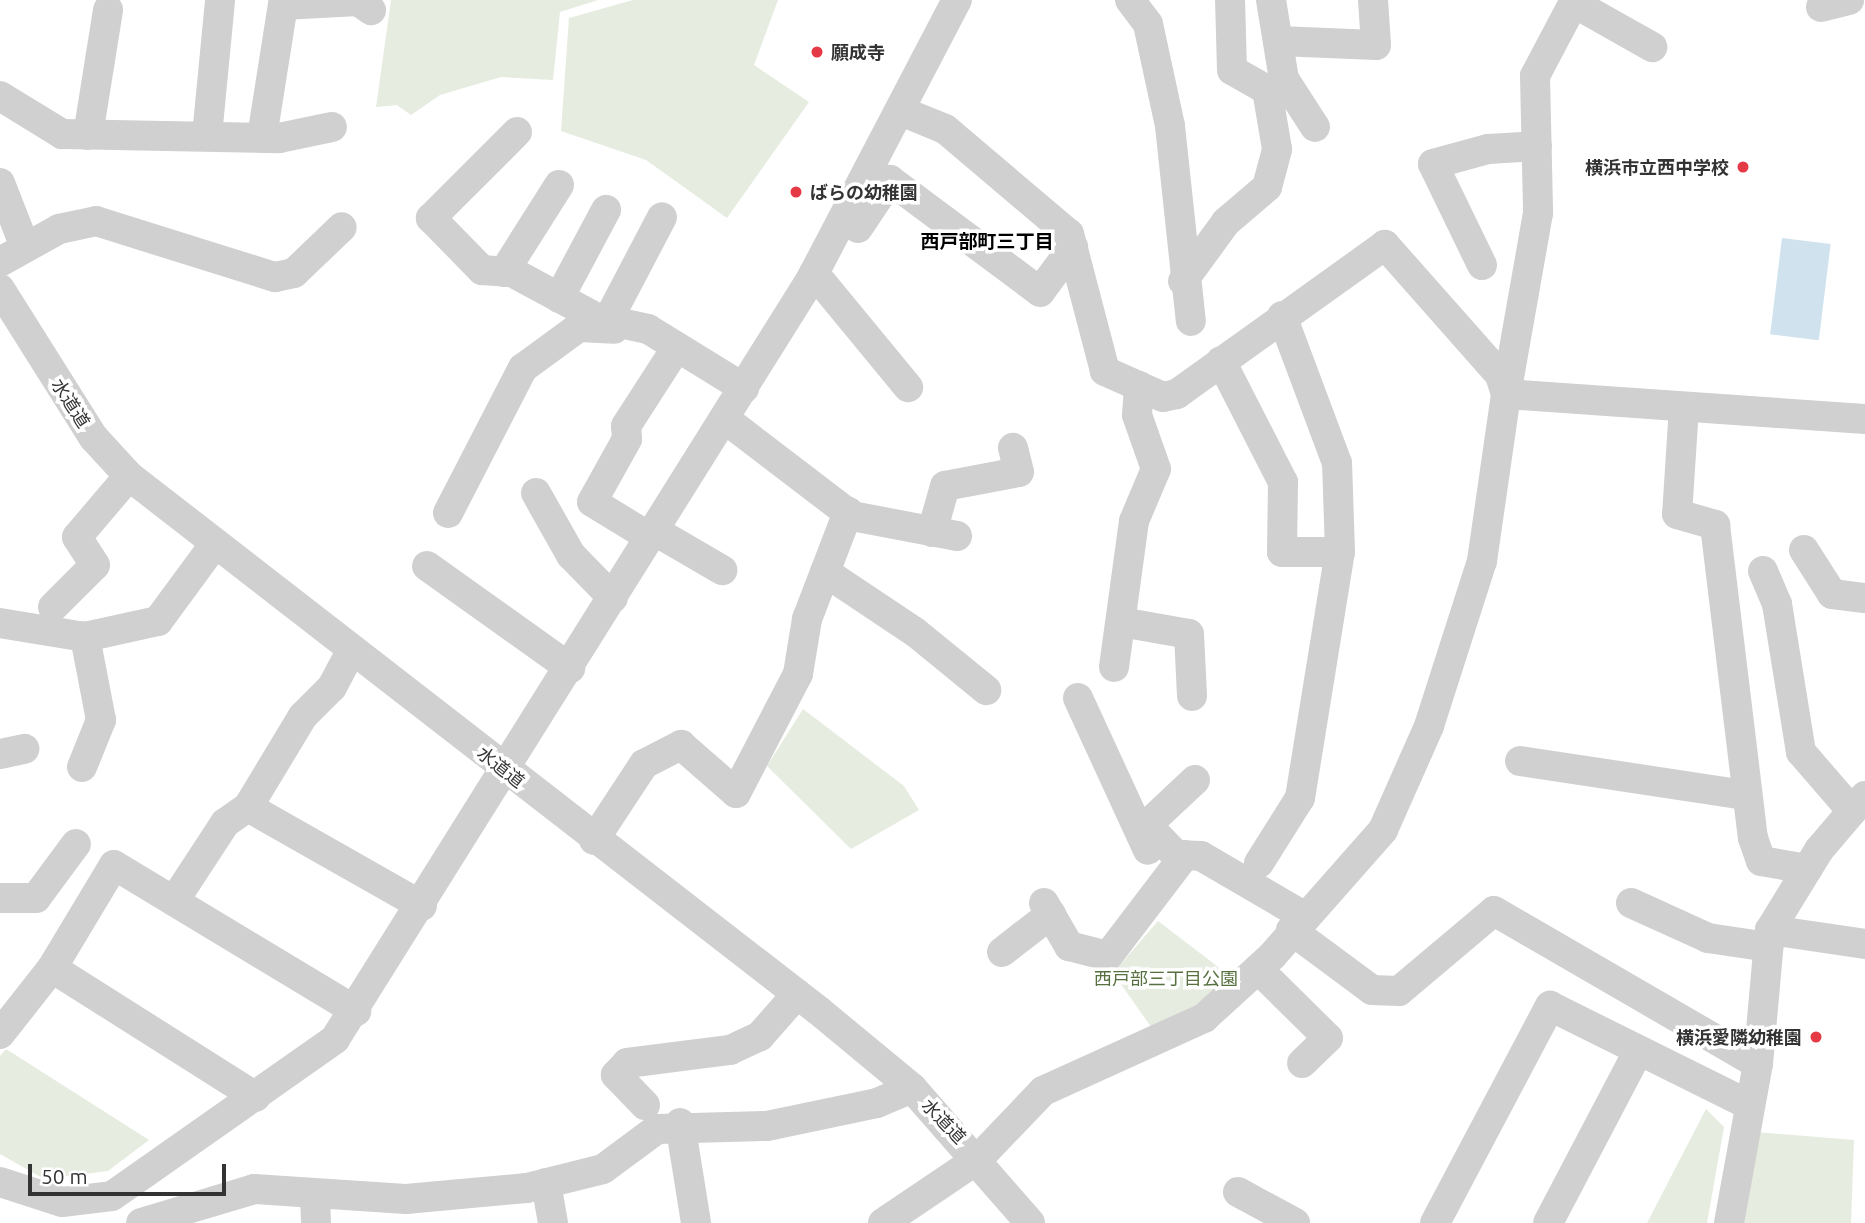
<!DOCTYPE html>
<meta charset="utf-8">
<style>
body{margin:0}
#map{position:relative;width:1865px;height:1223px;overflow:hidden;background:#fff;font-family:Ubuntu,"Noto Sans JP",sans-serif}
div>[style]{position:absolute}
.green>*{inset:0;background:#e6ecdf}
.water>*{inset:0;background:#cfe2ee;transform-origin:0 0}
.minor>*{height:30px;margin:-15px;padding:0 15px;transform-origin:15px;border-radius:15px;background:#d0d0d0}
.dots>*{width:19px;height:19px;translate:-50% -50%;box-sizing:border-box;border:4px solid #fff;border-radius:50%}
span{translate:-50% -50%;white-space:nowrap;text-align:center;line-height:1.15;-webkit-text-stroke:7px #fff;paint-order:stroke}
.poi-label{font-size:18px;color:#333;font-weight:700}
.left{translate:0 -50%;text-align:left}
.right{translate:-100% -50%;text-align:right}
.street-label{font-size:18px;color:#333}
.park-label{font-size:18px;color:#56703f}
.neighbourhood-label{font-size:19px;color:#000;font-weight:700}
.scale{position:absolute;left:28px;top:1164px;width:198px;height:32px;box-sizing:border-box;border:4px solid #333;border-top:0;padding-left:9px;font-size:21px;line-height:24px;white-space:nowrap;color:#333;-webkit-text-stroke:5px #fff;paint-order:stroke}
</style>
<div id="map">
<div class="green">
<i style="clip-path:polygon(391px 0,598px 0,560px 12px,553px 80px,501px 77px,440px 95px,411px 115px,397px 105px,376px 107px)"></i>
<i style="clip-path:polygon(633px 0,778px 0,754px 65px,809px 102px,727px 218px,646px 160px,561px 131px,569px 18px)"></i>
<i style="clip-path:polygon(803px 709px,904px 786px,919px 810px,851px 849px,767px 766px)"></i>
<i style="clip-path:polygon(1158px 921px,1230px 976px,1199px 1007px,1154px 1031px,1113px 973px)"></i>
<i style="clip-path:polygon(6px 1049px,149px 1140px,108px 1171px,44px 1179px,0 1154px,0 1056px)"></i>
<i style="clip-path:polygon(1706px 1109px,1724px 1127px,1707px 1223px,1647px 1223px)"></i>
<i style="clip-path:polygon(1755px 1132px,1854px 1140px,1851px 1223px,1744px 1223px)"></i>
</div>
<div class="water">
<i style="left:1782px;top:238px;width:49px;height:97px;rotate:7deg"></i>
</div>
<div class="minor">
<i style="left:1130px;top:0;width:30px;rotate:53deg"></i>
<i style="left:1148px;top:24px;width:104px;rotate:77.8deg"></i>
<i style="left:1170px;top:126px;width:196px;rotate:83.9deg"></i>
<i style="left:1271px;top:0;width:80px;rotate:80.7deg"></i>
<i style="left:1284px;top:79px;width:57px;rotate:57.1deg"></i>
<i style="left:1575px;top:0;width:86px;rotate:117.8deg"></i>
<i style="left:1535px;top:76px;width:137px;rotate:88.7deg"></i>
<i style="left:1538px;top:213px;width:184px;rotate:100deg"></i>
<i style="left:1506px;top:394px;width:360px;rotate:4deg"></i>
<i style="left:1574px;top:3px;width:90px;rotate:29.4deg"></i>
<i style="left:1821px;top:7px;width:29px;rotate:-14deg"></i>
<i style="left:1278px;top:41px;width:98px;rotate:2.3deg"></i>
<i style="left:1376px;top:45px;width:45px;rotate:-93.8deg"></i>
<i style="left:0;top:96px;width:73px;rotate:31.5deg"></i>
<i style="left:62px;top:134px;width:217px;rotate:1.1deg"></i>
<i style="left:279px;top:138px;width:54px;rotate:-11.7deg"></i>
<i style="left:517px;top:132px;width:122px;rotate:135deg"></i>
<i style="left:431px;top:218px;width:73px;rotate:45.6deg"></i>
<i style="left:482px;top:270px;width:30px;rotate:4deg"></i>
<i style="left:512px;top:272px;width:97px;rotate:28.4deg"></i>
<i style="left:597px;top:318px;width:52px;rotate:12.2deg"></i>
<i style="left:648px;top:329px;width:113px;rotate:31.6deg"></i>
<i style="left:88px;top:135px;width:127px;rotate:-80.9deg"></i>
<i style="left:207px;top:136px;width:137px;rotate:-84.5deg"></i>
<i style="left:262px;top:137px;width:134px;rotate:-81deg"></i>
<i style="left:283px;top:5px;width:75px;rotate:-3.1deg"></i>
<i style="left:358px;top:1px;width:16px;rotate:35deg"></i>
<i style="left:0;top:183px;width:69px;rotate:68.7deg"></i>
<i style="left:858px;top:228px;width:58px;rotate:-56.3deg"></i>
<i style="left:890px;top:180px;width:187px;rotate:36.7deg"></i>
<i style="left:1040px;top:292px;width:56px;rotate:-53.7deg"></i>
<i style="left:0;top:262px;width:68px;rotate:-29.2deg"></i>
<i style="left:59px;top:229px;width:38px;rotate:-12deg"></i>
<i style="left:96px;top:221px;width:188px;rotate:17.4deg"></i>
<i style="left:275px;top:277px;width:19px;rotate:-12deg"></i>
<i style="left:294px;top:273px;width:66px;rotate:-43.8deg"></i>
<i style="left:1482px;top:265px;width:112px;rotate:-115.9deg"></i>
<i style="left:1433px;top:164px;width:57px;rotate:-15.3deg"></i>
<i style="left:1488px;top:149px;width:49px;rotate:-3.5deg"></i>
<i style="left:504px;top:272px;width:103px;rotate:-57.7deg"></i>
<i style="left:814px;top:273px;width:148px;rotate:50.5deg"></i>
<i style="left:1183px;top:281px;width:73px;rotate:-53.9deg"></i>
<i style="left:1226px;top:222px;width:54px;rotate:-40.5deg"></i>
<i style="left:1267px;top:187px;width:39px;rotate:-75deg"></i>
<i style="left:1277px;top:149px;width:60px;rotate:-99.6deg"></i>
<i style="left:1267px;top:90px;width:40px;rotate:-150.3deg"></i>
<i style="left:1232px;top:70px;width:70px;rotate:-91.6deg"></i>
<i style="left:0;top:289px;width:176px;rotate:57.8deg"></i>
<i style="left:94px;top:438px;width:52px;rotate:47.4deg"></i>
<i style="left:129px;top:476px;width:873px;rotate:37.79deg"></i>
<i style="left:819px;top:1011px;width:121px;rotate:39.6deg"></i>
<i style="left:912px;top:1088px;width:179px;rotate:48.8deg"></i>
<i style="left:559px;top:298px;width:100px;rotate:-61.9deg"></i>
<i style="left:608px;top:320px;width:116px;rotate:-62.3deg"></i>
<i style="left:1221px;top:361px;width:136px;rotate:62.9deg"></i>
<i style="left:1283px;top:482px;width:70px;rotate:90.8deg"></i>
<i style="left:1282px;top:552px;width:58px"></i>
<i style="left:1684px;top:407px;width:107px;rotate:93.7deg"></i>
<i style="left:1677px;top:514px;width:40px;rotate:16deg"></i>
<i style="left:1715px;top:525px;width:315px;rotate:83.1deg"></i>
<i style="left:1753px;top:838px;width:24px;rotate:71deg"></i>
<i style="left:1761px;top:861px;width:47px;rotate:9.9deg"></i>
<i style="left:725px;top:419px;width:160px;rotate:37.4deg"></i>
<i style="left:852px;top:516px;width:107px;rotate:10.8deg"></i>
<i style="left:536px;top:493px;width:71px;rotate:60.6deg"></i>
<i style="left:571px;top:555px;width:60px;rotate:45.7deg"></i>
<i style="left:448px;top:513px;width:163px;rotate:-62.7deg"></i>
<i style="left:523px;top:368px;width:69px;rotate:-36.2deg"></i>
<i style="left:579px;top:327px;width:35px;rotate:3deg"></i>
<i style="left:655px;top:531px;width:78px;rotate:30.2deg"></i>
<i style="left:932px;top:532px;width:48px;rotate:-74.2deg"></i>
<i style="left:945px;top:486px;width:75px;rotate:-10.7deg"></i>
<i style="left:1019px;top:472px;width:25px;rotate:-104deg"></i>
<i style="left:651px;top:538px;width:69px;rotate:-148.6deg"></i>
<i style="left:592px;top:502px;width:72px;rotate:-60.9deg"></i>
<i style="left:627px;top:439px;width:13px;rotate:-94deg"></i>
<i style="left:626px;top:426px;width:94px;rotate:-57.2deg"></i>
<i style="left:1804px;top:550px;width:52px;rotate:57.5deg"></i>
<i style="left:1832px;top:594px;width:33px;rotate:7deg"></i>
<i style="left:427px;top:566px;width:176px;rotate:35.5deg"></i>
<i style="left:1763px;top:571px;width:36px;rotate:67deg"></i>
<i style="left:1777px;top:604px;width:150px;rotate:80.8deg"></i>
<i style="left:1801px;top:752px;width:78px;rotate:49.2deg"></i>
<i style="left:825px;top:572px;width:108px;rotate:33.7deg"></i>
<i style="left:915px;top:632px;width:92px;rotate:39.2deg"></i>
<i style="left:53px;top:607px;width:59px;rotate:-45deg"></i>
<i style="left:95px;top:565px;width:33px;rotate:-123deg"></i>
<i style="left:77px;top:537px;width:80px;rotate:-49.6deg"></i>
<i style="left:1121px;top:622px;width:69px;rotate:10deg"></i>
<i style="left:1189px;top:634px;width:62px;rotate:87.2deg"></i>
<i style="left:0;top:623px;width:86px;rotate:9.4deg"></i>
<i style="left:85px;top:637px;width:75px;rotate:-12.4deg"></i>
<i style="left:158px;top:621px;width:93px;rotate:-53.7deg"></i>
<i style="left:1114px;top:667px;width:147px;rotate:-82.2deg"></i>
<i style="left:1134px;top:521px;width:56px;rotate:-67.1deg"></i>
<i style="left:1156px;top:469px;width:57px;rotate:-109.4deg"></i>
<i style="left:1137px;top:415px;width:29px;rotate:-86deg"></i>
<i style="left:1078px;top:698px;width:167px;rotate:65.3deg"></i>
<i style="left:0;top:754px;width:25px;rotate:-12deg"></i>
<i style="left:1520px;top:761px;width:229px;rotate:8.6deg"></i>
<i style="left:82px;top:767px;width:51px;rotate:-68deg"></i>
<i style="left:101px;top:720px;width:85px;rotate:-100.9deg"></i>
<i style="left:1195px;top:780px;width:66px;rotate:136.8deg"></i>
<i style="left:1147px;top:825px;width:42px;rotate:46deg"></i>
<i style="left:1176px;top:855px;width:25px;rotate:2deg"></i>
<i style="left:1201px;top:856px;width:117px;rotate:30.3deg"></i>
<i style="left:248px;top:807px;width:106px;rotate:-58.9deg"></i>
<i style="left:303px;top:716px;width:41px;rotate:-45deg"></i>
<i style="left:332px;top:687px;width:40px;rotate:-62deg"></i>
<i style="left:594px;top:840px;width:91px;rotate:-56.7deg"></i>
<i style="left:644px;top:764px;width:42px;rotate:-27.2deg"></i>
<i style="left:681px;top:745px;width:73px;rotate:41.1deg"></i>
<i style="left:736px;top:793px;width:134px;rotate:-62.5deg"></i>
<i style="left:798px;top:674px;width:56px;rotate:-80.7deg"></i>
<i style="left:807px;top:619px;width:115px;rotate:-69deg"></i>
<i style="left:1259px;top:863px;width:77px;rotate:-57.8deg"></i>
<i style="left:1300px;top:798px;width:249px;rotate:-80.8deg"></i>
<i style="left:1340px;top:552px;width:89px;rotate:-91.9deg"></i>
<i style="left:1337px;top:463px;width:157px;rotate:-110.5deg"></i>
<i style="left:0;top:898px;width:36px"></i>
<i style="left:36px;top:898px;width:67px;rotate:-53.5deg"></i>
<i style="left:174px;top:901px;width:93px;rotate:-56.8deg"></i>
<i style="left:225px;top:823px;width:28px;rotate:-35deg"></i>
<i style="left:248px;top:807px;width:200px;rotate:29.6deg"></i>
<i style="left:1044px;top:903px;width:50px;rotate:59.8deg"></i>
<i style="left:1069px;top:946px;width:40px;rotate:14.4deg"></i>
<i style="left:1108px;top:956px;width:127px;rotate:-52.7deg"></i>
<i style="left:1631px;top:903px;width:85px;rotate:24.4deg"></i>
<i style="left:1708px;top:938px;width:61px;rotate:8.5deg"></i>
<i style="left:1291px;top:930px;width:101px;rotate:36.5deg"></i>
<i style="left:1372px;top:990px;width:27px;rotate:2deg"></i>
<i style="left:1399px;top:991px;width:124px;rotate:-40.1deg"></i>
<i style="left:1494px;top:911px;width:305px;rotate:30.1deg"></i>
<i style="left:1770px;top:930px;width:96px;rotate:8.4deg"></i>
<i style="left:1002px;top:952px;width:62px;rotate:-37.8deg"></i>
<i style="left:52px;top:968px;width:241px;rotate:32.3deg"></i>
<i style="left:1258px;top:969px;width:98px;rotate:44.6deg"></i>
<i style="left:1328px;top:1038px;width:36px;rotate:136deg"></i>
<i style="left:0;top:1034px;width:84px;rotate:-51.8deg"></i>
<i style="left:52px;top:968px;width:120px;rotate:-59deg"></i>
<i style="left:114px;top:865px;width:283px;rotate:31.1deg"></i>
<i style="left:645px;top:1105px;width:42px;rotate:-134deg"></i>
<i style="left:616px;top:1075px;width:16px;rotate:-47deg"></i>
<i style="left:627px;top:1063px;width:104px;rotate:-7.2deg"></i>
<i style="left:730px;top:1050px;width:33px;rotate:-25deg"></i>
<i style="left:760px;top:1036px;width:56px;rotate:-48.6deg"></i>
<i style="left:680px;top:1123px;width:101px;rotate:80.9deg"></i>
<i style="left:0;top:1182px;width:65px;rotate:17.9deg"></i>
<i style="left:62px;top:1202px;width:50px;rotate:-6.8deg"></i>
<i style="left:112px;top:1196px;width:273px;rotate:-35.1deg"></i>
<i style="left:335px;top:1039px;width:897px;rotate:-57.94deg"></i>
<i style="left:811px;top:279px;width:315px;rotate:-62.4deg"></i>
<i style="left:546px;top:1183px;width:41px;rotate:80.1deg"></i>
<i style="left:1238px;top:1192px;width:65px;rotate:28.5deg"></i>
<i style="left:315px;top:1194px;width:29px;rotate:88deg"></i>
<i style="left:141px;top:1223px;width:118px;rotate:-16.7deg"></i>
<i style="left:254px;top:1189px;width:152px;rotate:3.8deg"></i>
<i style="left:406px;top:1199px;width:121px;rotate:-5.2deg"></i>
<i style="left:527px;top:1188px;width:78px;rotate:-14deg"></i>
<i style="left:603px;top:1169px;width:67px;rotate:-36.5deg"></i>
<i style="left:657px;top:1129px;width:110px;rotate:-1.6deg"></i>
<i style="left:767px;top:1126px;width:112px;rotate:-11.8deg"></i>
<i style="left:877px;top:1103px;width:38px;rotate:-23deg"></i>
<i style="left:883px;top:1223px;width:115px;rotate:-34deg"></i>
<i style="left:978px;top:1159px;width:94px;rotate:-46.3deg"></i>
<i style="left:1043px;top:1091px;width:177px;rotate:-24.4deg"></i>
<i style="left:1204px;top:1018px;width:92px;rotate:-42.4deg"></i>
<i style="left:1272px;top:956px;width:168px;rotate:-48.6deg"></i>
<i style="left:1383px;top:830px;width:114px;rotate:-66.1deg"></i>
<i style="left:1429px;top:726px;width:173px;rotate:-72.2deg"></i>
<i style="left:1482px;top:561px;width:169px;rotate:-81.8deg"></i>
<i style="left:1506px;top:394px;width:20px;rotate:-108deg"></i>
<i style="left:1500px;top:375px;width:174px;rotate:-131.5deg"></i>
<i style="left:1385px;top:245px;width:256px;rotate:144.4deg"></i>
<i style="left:1177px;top:394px;width:14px;rotate:168deg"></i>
<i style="left:1163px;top:397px;width:64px;rotate:-155.9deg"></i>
<i style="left:1105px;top:371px;width:142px;rotate:-104.7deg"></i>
<i style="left:1069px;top:234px;width:162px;rotate:-139.7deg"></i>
<i style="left:945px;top:129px;width:48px;rotate:-157.8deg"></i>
<i style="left:1435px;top:1223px;width:246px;rotate:-62.1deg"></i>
<i style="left:1550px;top:1006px;width:222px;rotate:26.4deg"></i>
<i style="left:1548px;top:1223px;width:195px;rotate:-62.3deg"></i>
<i style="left:1729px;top:1223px;width:162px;rotate:-79.7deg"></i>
<i style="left:1758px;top:1064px;width:135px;rotate:-84.9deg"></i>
<i style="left:1770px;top:930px;width:94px;rotate:-58.5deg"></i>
<i style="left:1819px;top:850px;width:71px;rotate:-49.6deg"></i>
</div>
<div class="dots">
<i style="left:817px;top:52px;background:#e63946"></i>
<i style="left:1743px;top:167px;background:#e63946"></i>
<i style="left:796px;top:192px;background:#e63946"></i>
<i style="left:1816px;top:1037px;background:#e63946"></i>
</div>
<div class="poi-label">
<span class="left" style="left:831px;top:52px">願成寺</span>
<span class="right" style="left:1729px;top:167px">横浜市立西中学校</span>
<span class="left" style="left:810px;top:192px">ばらの幼稚園</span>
<span class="right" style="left:1802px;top:1037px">横浜愛隣幼稚園</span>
</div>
<div class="street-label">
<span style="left:71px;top:403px;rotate:57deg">水道道</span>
<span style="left:501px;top:767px;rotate:38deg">水道道</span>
<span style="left:944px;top:1121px;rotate:46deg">水道道</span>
</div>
<div class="park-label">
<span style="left:1166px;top:978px">西戸部三丁目公園</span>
</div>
<div class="neighbourhood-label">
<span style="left:987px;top:242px">西戸部町三丁目</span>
</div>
<div class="scale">50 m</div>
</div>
